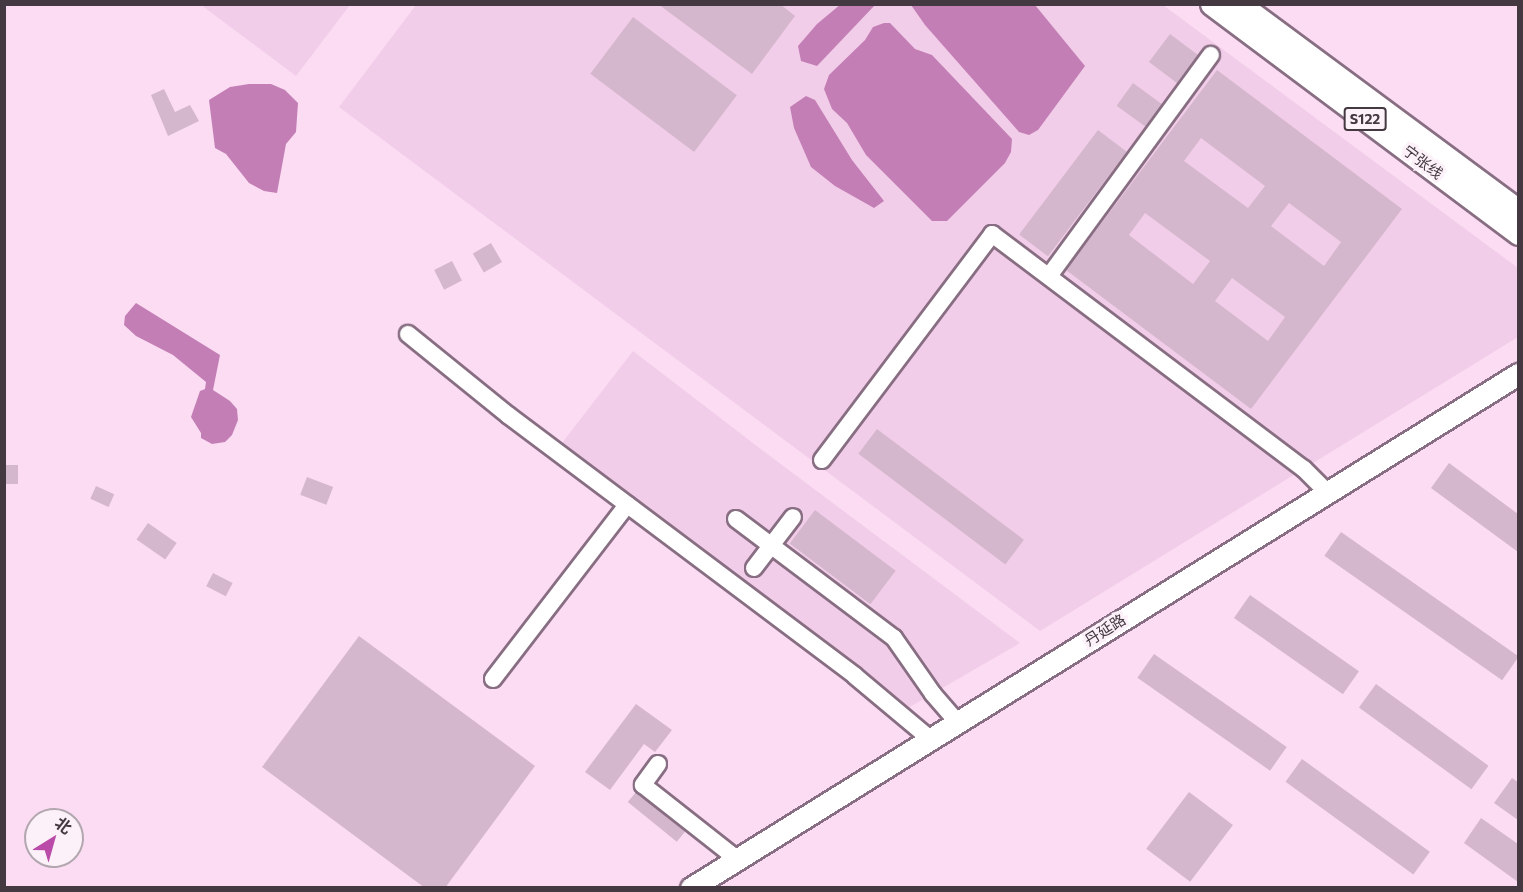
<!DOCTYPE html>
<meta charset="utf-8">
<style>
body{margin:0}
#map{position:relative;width:1523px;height:892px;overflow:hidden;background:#fbdcf3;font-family:Commissioner,"Noto Sans SC",sans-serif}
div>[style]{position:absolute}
.built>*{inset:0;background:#f2cde9}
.water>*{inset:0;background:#c37fb5}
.building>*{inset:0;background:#d5b7cd;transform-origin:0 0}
.roads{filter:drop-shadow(2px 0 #886e82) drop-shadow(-2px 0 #886e82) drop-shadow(0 2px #886e82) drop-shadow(0 -2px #886e82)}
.minor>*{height:16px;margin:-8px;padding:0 8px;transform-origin:8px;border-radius:8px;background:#fff}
.major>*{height:21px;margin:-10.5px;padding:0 10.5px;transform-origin:10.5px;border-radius:10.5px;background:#fff}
span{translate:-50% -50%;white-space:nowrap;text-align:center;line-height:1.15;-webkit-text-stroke:6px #fcf0f9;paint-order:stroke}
.shield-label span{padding:2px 4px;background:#fcf0f9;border:2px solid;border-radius:4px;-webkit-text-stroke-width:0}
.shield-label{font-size:14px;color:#443841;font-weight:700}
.street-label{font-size:15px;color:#443841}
.frame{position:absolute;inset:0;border:6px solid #443841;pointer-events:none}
.north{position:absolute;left:24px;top:808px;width:60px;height:60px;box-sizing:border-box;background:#fcf0f9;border:2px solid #b2a6af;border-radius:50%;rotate:37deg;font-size:16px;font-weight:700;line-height:24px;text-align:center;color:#443841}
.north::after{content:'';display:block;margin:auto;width:21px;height:27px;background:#bb4ba8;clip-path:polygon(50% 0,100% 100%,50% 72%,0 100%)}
</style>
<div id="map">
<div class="built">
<i style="clip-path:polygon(201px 5px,350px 5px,296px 76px)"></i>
<i style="clip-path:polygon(416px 5px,1163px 5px,1518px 268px,1518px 337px,1040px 631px,339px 107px)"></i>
<i style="clip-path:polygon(633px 351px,766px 453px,1020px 643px,908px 708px,562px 443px)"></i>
</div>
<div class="water">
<i style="clip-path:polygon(841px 4px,875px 5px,817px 66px,801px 61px,798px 46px,817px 24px)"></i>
<i style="clip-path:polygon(911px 5px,1035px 5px,1085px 66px,1038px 130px,1029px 135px,1019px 132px,925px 25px)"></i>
<i style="clip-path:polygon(884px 23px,890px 23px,915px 49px,932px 55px,1012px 139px,1011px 152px,1005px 163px,947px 221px,932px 221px,866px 155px,847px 123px,832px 109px,824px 89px,829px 75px,865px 40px,873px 27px)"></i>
<i style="clip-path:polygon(249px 84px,271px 84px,285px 90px,298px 103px,296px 132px,286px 144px,277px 193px,264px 191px,249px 183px,226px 154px,215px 148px,209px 100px,230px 87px)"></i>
<i style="clip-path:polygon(806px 96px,815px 100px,852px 160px,884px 201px,874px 208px,835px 186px,811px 167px,794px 128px,790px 107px)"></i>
<i style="clip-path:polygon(136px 303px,220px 355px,213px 390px,230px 401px,237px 409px,238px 420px,232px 435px,225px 442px,212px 444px,201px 438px,201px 433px,191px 417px,200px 391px,205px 389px,206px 382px,173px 355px,136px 336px,124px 325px,125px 316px)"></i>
</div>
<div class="building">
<i style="clip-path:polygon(658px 4px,780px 4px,795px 16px,752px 74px)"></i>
<i style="left:633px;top:17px;width:130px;height:71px;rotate:37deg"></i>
<i style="left:1170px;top:34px;width:35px;height:35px;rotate:37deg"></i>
<i style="clip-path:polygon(evenodd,1217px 70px,1402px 209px,1251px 409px,1066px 270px,1217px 70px,1201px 138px,1265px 186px,1248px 208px,1184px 161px,1201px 138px,1217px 70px,1289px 203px,1341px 242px,1324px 266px,1271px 226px,1289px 203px,1217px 70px,1145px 213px,1210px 261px,1193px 284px,1129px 235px,1145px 213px,1217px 70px,1232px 278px,1285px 317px,1268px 341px,1215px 301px,1232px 278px)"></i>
<i style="left:1133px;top:83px;width:36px;height:28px;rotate:36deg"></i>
<i style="clip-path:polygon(164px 89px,175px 112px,190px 105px,199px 121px,168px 136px,151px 95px)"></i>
<i style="left:1098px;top:130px;width:36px;height:131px;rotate:37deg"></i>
<i style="left:491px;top:243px;width:22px;height:21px;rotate:60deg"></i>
<i style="left:452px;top:261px;width:22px;height:20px;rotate:63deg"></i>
<i style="left:877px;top:429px;width:184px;height:31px;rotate:37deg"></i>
<i style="clip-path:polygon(1449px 463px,1518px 514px,1518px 552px,1431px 488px)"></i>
<i style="left:4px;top:465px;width:14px;height:19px"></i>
<i style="left:307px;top:477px;width:28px;height:19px;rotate:21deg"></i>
<i style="left:96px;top:486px;width:20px;height:14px;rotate:24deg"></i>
<i style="left:815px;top:510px;width:101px;height:42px;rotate:37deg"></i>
<i style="left:148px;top:523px;width:35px;height:20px;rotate:35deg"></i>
<i style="left:1341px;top:532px;width:217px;height:29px;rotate:35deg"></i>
<i style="left:213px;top:573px;width:22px;height:15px;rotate:27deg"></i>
<i style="left:1250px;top:595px;width:133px;height:28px;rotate:35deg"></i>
<i style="clip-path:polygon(359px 636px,535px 766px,445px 888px,425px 888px,262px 767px)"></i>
<i style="left:1154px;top:654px;width:162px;height:29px;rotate:35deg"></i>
<i style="left:1376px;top:684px;width:139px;height:29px;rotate:36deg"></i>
<i style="clip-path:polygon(636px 704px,672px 730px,655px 752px,644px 744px,610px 790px,585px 772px)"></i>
<i style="left:1302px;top:759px;width:158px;height:28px;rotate:36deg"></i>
<i style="clip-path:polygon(1512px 778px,1518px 782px,1518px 820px,1494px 803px)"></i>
<i style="left:636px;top:792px;width:63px;height:13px;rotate:39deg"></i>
<i style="left:1189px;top:792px;width:55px;height:71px;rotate:37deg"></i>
<i style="clip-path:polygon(1481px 818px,1518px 844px,1518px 882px,1464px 843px)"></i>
</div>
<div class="roads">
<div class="minor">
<i style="left:1049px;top:276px;width:274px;rotate:-53.8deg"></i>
<i style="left:408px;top:334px;width:129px;rotate:39deg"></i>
<i style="left:508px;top:415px;width:434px;rotate:36.9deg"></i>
<i style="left:855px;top:676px;width:98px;rotate:40deg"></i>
<i style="left:822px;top:460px;width:283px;rotate:-53deg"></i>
<i style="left:992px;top:234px;width:391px;rotate:37deg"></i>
<i style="left:1304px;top:469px;width:33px;rotate:45deg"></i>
<i style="left:736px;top:519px;width:198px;rotate:37deg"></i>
<i style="left:894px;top:638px;width:68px;rotate:55.1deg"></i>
<i style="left:933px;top:694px;width:37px;rotate:49deg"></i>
<i style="left:754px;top:568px;width:64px;rotate:-52.6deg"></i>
<i style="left:493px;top:679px;width:220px;rotate:-52.4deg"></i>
<i style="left:658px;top:764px;width:26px;rotate:126deg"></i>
<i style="left:643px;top:785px;width:120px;rotate:38.2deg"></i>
</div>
<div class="major">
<i style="left:1211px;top:4px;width:384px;rotate:36.8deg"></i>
<i style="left:1240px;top:4px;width:346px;rotate:36.5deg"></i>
<i style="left:691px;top:888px;width:974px;rotate:-31.86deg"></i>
</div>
</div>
<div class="shield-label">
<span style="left:1365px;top:119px">S122</span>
</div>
<div class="street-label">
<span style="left:1423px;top:162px;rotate:37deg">宁张线</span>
<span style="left:1105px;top:630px;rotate:-32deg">丹延路</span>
</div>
<div class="frame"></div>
<div class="north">北</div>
</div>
